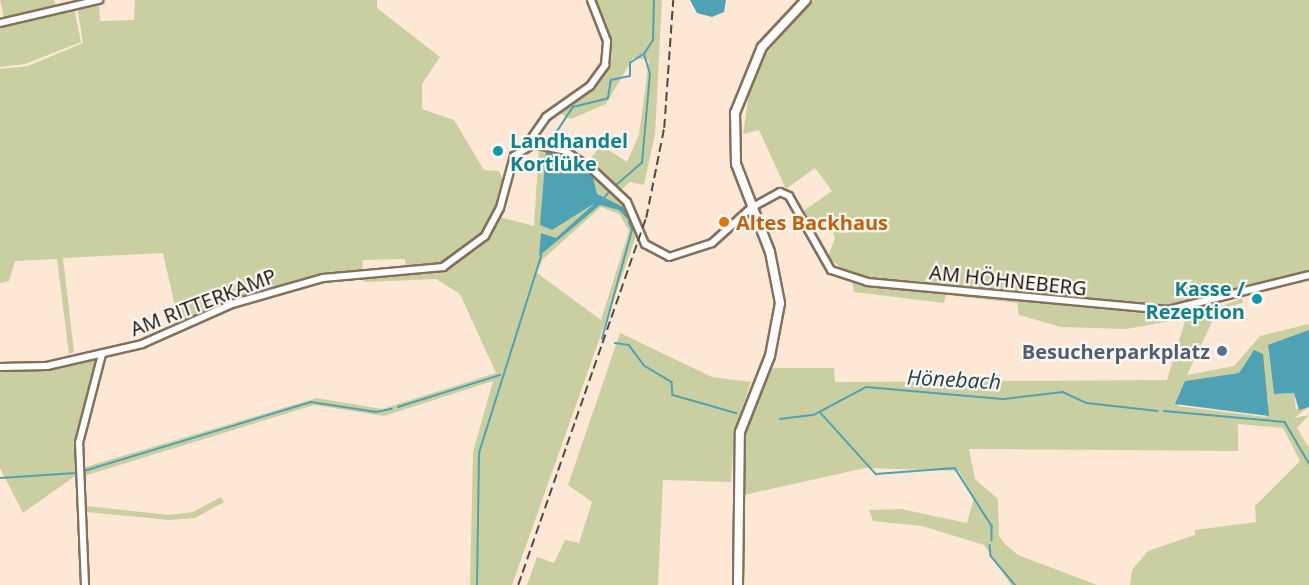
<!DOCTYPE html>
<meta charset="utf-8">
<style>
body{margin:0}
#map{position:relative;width:1309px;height:585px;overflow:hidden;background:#fce8d5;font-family:"Open Sans",sans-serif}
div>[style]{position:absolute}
.green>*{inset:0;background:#cacfa1}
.water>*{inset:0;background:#4fa2b3}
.stream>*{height:1.5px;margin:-0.75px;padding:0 0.75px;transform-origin:0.75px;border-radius:0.75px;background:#4fa2b3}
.roads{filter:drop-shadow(2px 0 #85705b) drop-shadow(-2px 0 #85705b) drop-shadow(0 2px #85705b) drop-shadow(0 -2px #85705b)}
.street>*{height:6px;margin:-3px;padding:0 3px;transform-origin:3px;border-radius:3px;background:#fff}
.secondary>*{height:8px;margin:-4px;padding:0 4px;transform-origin:4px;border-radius:4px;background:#fff}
.rail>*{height:1.5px;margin-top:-0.75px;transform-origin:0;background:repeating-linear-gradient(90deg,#53483e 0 9px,transparent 0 13.5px)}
.dots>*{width:16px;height:16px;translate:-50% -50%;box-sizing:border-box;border:3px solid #fdf8f3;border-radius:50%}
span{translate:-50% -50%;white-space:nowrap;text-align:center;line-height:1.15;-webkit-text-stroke:4.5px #fdf8f3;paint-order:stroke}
.culture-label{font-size:20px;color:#0d838f;font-weight:700}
.left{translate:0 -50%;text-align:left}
.right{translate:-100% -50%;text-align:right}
.food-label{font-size:20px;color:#c56008;font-weight:700}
.street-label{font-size:20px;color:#120a04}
.service-label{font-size:20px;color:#4e5e75;font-weight:700}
.water-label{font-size:21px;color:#1b424a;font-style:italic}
</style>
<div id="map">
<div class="green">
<i style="clip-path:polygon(0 0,54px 0,56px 6px,4px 18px)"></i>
<i style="clip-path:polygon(135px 0,377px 0,377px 8px,440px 57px,422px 84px,422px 109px,454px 120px,484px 170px,499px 171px,504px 181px,486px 230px,442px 264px,406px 270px,405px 259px,363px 260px,362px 270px,230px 299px,179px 324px,163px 253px,63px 258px,74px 352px,69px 354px,57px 259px,15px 261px,9px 281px,0 283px,0 69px,28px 66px,83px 43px,77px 6px,99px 1px,100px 21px,134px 20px)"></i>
<i style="clip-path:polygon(594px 0,662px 0,655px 134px,644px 185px,630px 182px,620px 191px,588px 162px,601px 145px,627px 162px,639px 135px,649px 60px,633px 58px,606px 104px,571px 119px,556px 111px,585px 96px,608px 66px,605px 24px)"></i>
<i style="clip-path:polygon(814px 0,1309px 0,1309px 273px,1211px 301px,1176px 320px,1126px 329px,1061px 327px,1019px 315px,1017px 303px,946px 295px,944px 303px,854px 292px,851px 276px,828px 257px,835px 238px,826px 216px,811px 225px,802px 212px,832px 191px,815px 168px,786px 189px,759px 130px,743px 134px,751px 81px,764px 56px)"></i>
<i style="clip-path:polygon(74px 8px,81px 42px,25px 64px,0 67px,0 26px)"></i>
<i style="clip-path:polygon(evenodd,539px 147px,585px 165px,624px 205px,636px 236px,512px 585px,470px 585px,473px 452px,493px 381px,384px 416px,314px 405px,84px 476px,85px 467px,317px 398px,382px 409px,496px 373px,460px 294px,436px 279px,365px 282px,355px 275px,438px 272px,478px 249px,499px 217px,534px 226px,539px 147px,601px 207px,619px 214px,629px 231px,601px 320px,537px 273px,543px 259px,601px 207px)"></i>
<i style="clip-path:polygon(evenodd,1242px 298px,1243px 303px,1209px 311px,1212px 322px,1187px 375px,1234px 366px,1260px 336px,1309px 324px,1309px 330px,1268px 349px,1274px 394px,1294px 393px,1296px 409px,1309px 407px,1294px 418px,1309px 415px,1297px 428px,1309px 448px,1309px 585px,1130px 585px,1132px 570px,1148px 551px,1195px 535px,1195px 530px,1256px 522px,1255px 506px,1300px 461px,1283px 428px,1238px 424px,1238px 451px,969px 449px,975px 479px,998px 499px,999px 536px,1005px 544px,1018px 555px,1097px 585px,1011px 585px,984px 545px,922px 526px,873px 521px,869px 510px,901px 509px,967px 523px,974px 498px,959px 471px,865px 468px,740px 496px,746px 423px,769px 368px,834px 368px,835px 382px,1167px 380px,1185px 321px,1242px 298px,1251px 354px,1268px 400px,1266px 417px,1178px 406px,1185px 381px,1239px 373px,1251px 354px)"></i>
<i style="clip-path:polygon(620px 333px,712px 377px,751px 382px,734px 432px,731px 482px,663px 480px,658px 585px,527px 585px,537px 557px,554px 563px,565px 540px,579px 543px,592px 502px,568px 485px)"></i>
<i style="clip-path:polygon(100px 358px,77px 443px,75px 476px,23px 513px,0 468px,0 370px)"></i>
<i style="clip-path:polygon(221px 497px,224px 502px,195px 518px,169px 520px,87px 512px,86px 506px,169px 515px,193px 512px)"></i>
</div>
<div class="water">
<i style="clip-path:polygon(690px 0,726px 0,724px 12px,712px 17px,697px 13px)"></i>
<i style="clip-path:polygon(546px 151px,567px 156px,592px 173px,597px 194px,623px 207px,630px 222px,619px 210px,600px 205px,539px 256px,541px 233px,556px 238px,595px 203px,552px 230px,540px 225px)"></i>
<i style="clip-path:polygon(1309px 330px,1309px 407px,1299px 410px,1294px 393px,1274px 394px,1268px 345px)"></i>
<i style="clip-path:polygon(1254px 350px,1263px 354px,1269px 416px,1175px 404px,1185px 381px,1239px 373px)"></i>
</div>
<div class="stream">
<i style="left:554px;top:136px;width:35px;rotate:-57deg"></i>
<i style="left:573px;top:107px;width:36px;rotate:-14deg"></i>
<i style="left:608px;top:98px;width:18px;rotate:-81deg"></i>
<i style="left:611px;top:80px;width:19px;rotate:-12deg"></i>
<i style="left:630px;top:76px;width:13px;rotate:-90deg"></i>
<i style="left:630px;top:63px;width:14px;rotate:-34deg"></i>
<i style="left:614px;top:187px;width:37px;rotate:-41deg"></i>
<i style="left:642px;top:163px;width:89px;rotate:-84.9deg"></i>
<i style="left:650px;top:74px;width:21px;rotate:-107deg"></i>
<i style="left:644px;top:54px;width:17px;rotate:-57deg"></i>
<i style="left:653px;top:40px;width:40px;rotate:-88.6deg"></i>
<i style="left:604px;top:198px;width:11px;rotate:-49deg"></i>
<i style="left:602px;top:339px;width:113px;rotate:-74.6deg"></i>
<i style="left:632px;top:230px;width:8px;rotate:-113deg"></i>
<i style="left:615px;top:343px;width:14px;rotate:8deg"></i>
<i style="left:629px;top:345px;width:26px;rotate:53deg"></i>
<i style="left:645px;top:366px;width:31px;rotate:31deg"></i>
<i style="left:672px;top:382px;width:13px;rotate:86deg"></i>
<i style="left:673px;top:395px;width:66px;rotate:15.9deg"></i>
<i style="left:398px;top:407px;width:107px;rotate:-17.4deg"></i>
<i style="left:1164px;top:411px;width:121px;rotate:5.2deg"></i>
<i style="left:1285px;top:422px;width:48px;rotate:59.7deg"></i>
<i style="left:820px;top:412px;width:84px;rotate:47.9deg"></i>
<i style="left:876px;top:474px;width:79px;rotate:-4.3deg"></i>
<i style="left:955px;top:468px;width:69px;rotate:57.5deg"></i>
<i style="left:992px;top:526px;width:14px;rotate:90deg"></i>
<i style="left:780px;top:419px;width:34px;rotate:-7deg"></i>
<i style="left:814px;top:415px;width:59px;rotate:-28.3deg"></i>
<i style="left:866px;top:387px;width:139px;rotate:5deg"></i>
<i style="left:1004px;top:399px;width:59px;rotate:-6.8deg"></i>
<i style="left:1063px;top:392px;width:26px;rotate:25deg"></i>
<i style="left:1087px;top:403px;width:71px;rotate:6.4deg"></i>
<i style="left:84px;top:471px;width:237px;rotate:-16.9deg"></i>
<i style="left:311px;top:402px;width:66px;rotate:8.7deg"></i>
<i style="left:376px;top:412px;width:16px;rotate:-11deg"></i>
<i style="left:0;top:478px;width:76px;rotate:-3.8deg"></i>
<i style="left:990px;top:545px;width:11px;rotate:85deg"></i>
<i style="left:991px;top:556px;width:38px;rotate:50deg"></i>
<i style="left:477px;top:585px;width:132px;rotate:-89.1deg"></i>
<i style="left:479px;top:453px;width:207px;rotate:-72.5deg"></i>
</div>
<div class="roads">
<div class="street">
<i style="left:0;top:23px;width:102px;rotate:-13.1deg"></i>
<i style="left:526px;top:146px;width:35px;rotate:-55deg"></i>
<i style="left:546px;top:117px;width:54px;rotate:-35.2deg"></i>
<i style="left:590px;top:86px;width:26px;rotate:-54deg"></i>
<i style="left:605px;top:65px;width:24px;rotate:-85deg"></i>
<i style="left:607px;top:41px;width:44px;rotate:-111.3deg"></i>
<i style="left:0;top:367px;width:47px;rotate:-1.2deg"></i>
<i style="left:47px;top:366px;width:98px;rotate:-13deg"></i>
<i style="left:142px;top:344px;width:98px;rotate:-24deg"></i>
<i style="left:232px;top:304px;width:95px;rotate:-15.9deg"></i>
<i style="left:323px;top:278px;width:121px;rotate:-5.2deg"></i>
<i style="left:443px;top:267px;width:52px;rotate:-36.4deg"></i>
<i style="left:485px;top:236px;width:32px;rotate:-62deg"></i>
<i style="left:500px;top:208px;width:54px;rotate:-74.9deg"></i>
<i style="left:514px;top:156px;width:22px;rotate:-32deg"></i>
<i style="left:533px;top:144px;width:33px;rotate:12deg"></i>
<i style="left:565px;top:151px;width:32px;rotate:34deg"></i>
<i style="left:592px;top:169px;width:48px;rotate:43.3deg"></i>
<i style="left:627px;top:202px;width:46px;rotate:66.8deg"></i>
<i style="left:645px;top:244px;width:27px;rotate:28deg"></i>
<i style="left:669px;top:257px;width:45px;rotate:-18deg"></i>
<i style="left:712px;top:243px;width:52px;rotate:-41.9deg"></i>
<i style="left:751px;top:208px;width:33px;rotate:-29deg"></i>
<i style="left:780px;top:192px;width:10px;rotate:24deg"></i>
<i style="left:789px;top:196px;width:85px;rotate:60.4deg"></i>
<i style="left:831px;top:270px;width:38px;rotate:18deg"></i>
<i style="left:867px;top:282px;width:302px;rotate:5.3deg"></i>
<i style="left:1168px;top:310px;width:145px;rotate:-13.9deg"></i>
<i style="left:85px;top:585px;width:142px;rotate:-92.4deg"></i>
<i style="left:79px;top:443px;width:92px;rotate:-75.5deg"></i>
</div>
<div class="secondary">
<i style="left:738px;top:585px;width:153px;rotate:-89.3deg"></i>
<i style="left:740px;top:432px;width:82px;rotate:-68.5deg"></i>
<i style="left:770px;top:356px;width:54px;rotate:-79.3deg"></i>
<i style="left:780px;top:303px;width:52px;rotate:-101.1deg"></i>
<i style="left:770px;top:252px;width:94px;rotate:-111.1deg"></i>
<i style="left:736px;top:164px;width:51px;rotate:-91.1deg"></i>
<i style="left:735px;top:113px;width:71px;rotate:-67.8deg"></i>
<i style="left:762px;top:47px;width:64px;rotate:-46.9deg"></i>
</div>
</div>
<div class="rail">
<i style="left:518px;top:585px;width:389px;rotate:-70.8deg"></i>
<i style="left:646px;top:218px;width:92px;rotate:-78.7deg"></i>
<i style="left:664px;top:128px;width:128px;rotate:-86deg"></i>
</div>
<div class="dots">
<i style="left:498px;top:151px;background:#0f9aa8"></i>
<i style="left:724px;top:222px;background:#e8710a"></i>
<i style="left:1257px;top:299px;background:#0f9aa8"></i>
<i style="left:1222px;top:351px;background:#5c6f8a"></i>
</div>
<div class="culture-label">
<span class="left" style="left:510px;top:152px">Landhandel<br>Kortlüke</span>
<span class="right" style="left:1245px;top:300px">Kasse /<br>Rezeption</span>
</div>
<div class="food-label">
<span class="left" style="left:736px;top:222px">Altes Backhaus</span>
</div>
<div class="street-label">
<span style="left:1008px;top:280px;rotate:6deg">AM HÖHNEBERG</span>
<span style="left:203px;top:302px;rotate:-21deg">AM RITTERKAMP</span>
</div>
<div class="service-label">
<span class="right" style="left:1210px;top:351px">Besucherparkplatz</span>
</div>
<div class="water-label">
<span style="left:954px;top:379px;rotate:3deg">Hönebach</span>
</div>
</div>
